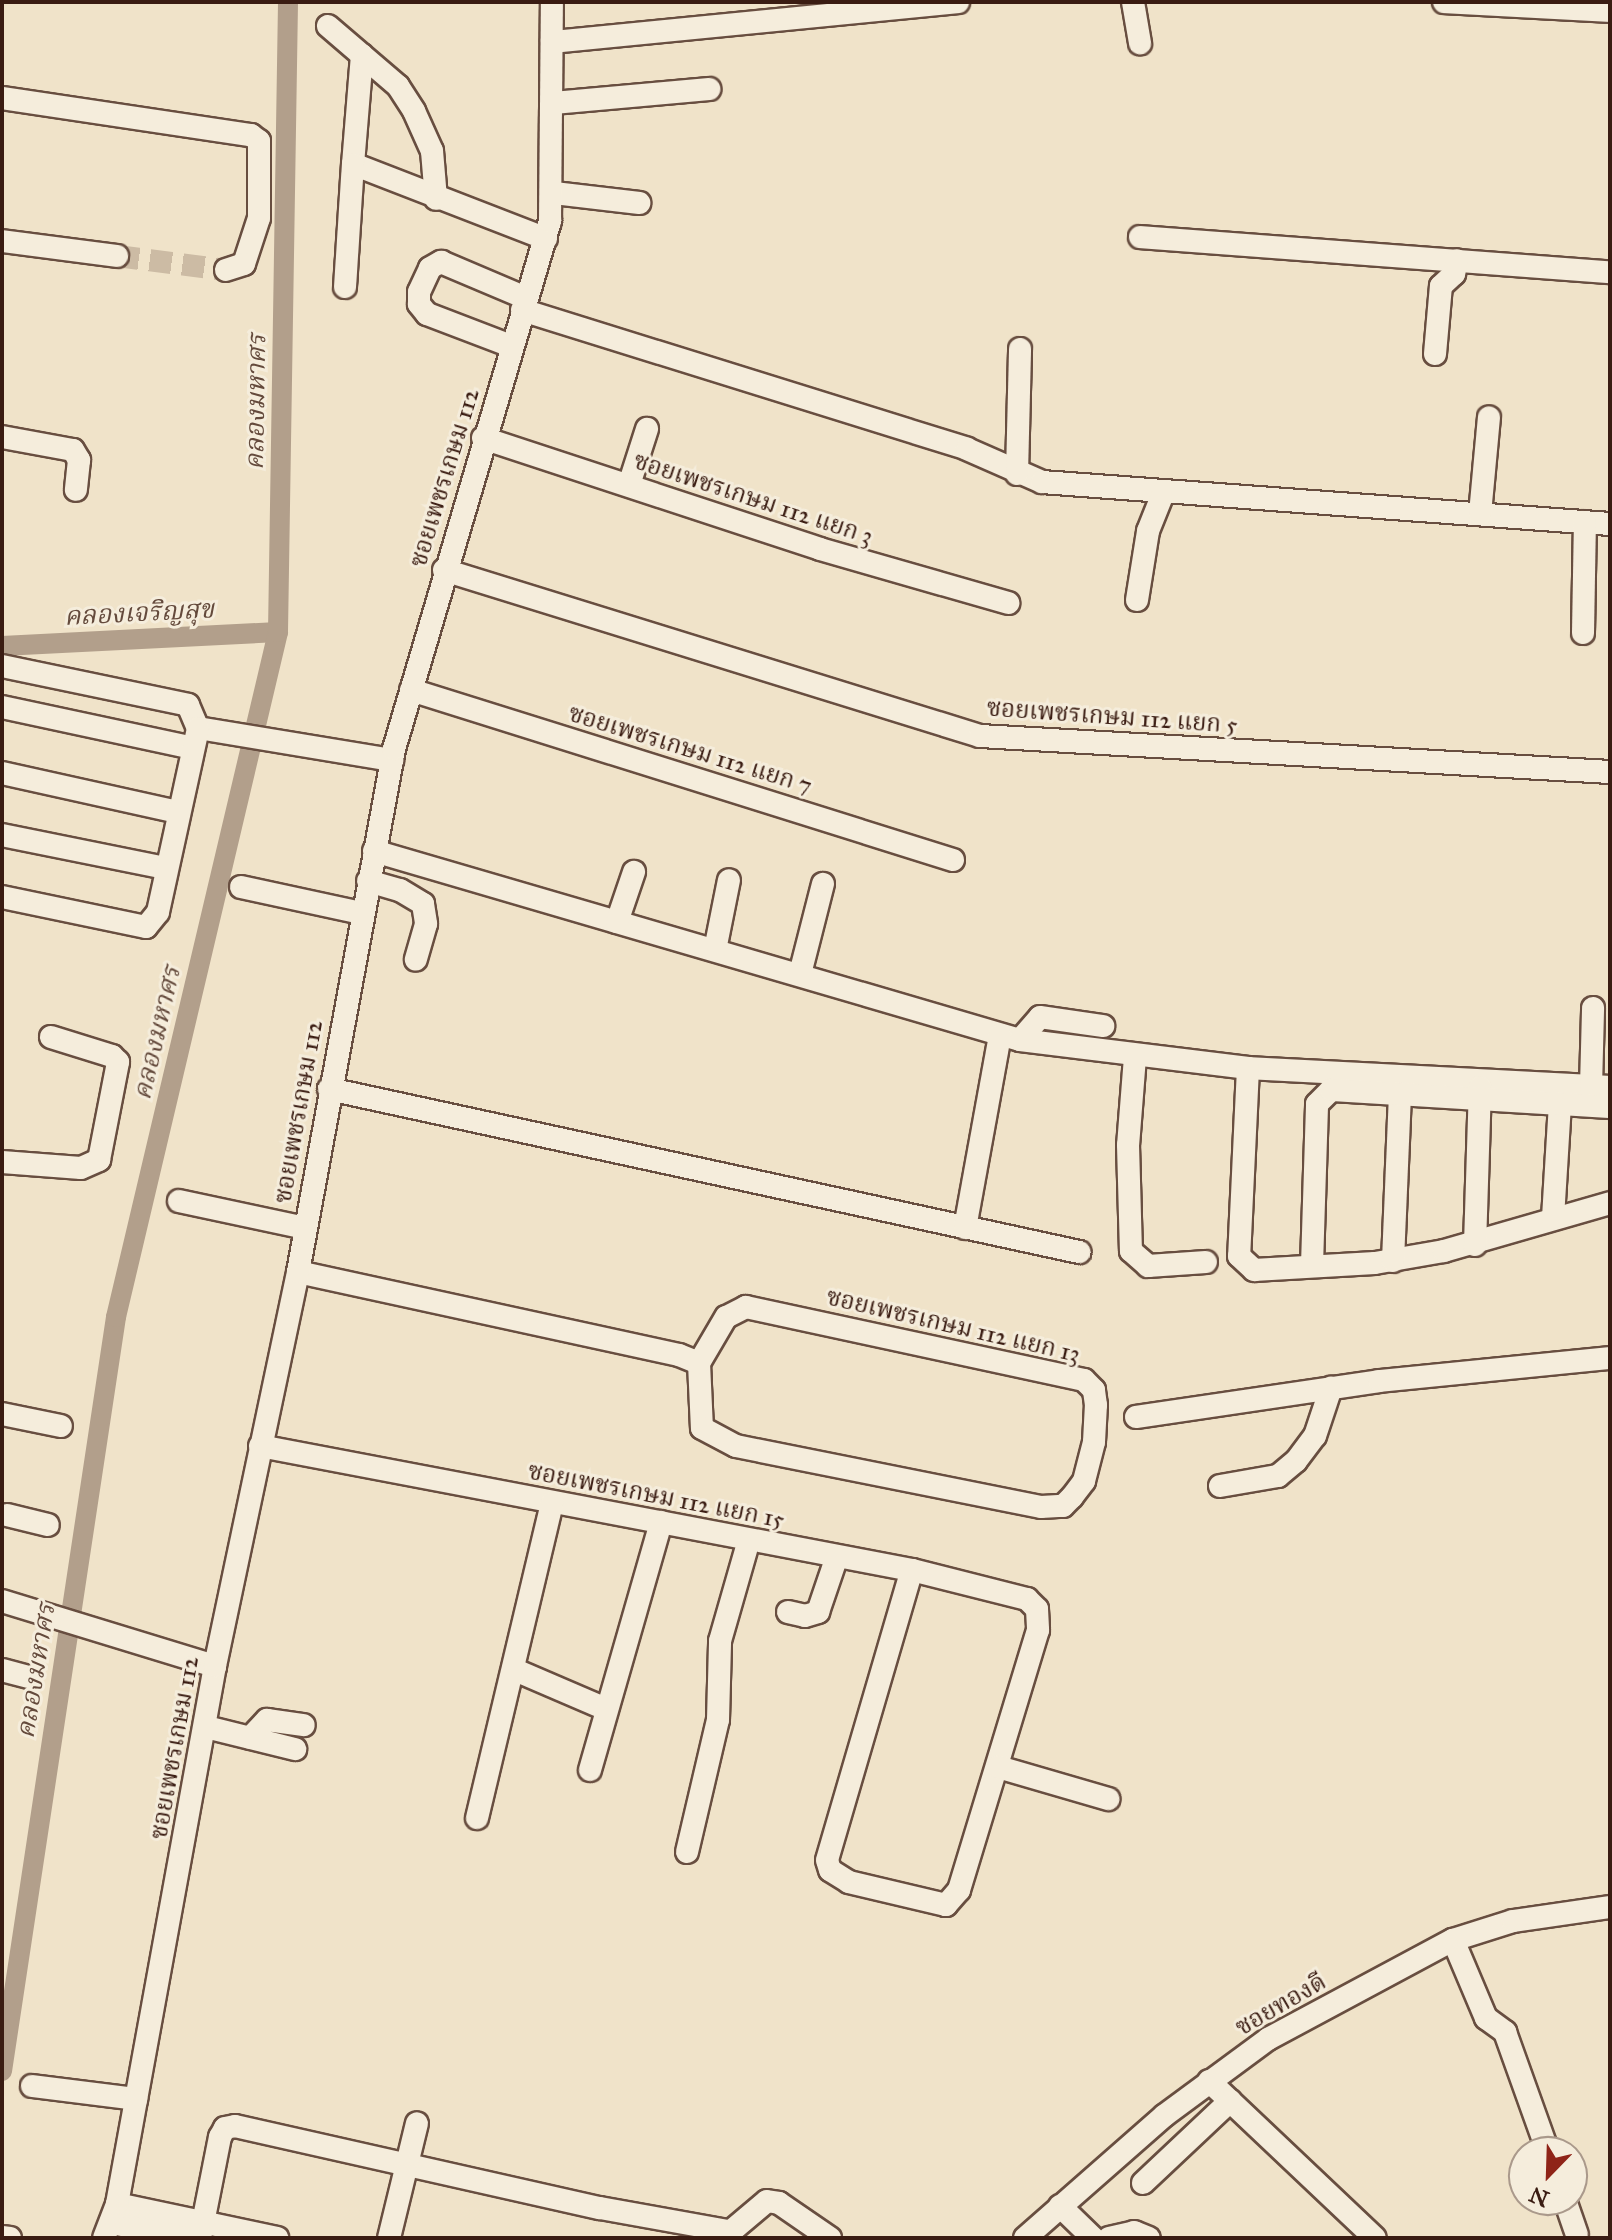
<!DOCTYPE html>
<meta charset="utf-8">
<style>
body{margin:0}
#map{position:relative;width:1612px;height:2240px;overflow:hidden;background:#f0e3c9;font-family:"IM FELL Great Primer","Noto Serif Thai",serif}
div>[style]{position:absolute}
.canal>*{height:20px;margin:-10px;padding:0 10px;transform-origin:10px;border-radius:10px;background:#b29f8b}
.minor-tunnel>*{height:22px;margin-top:-11px;transform-origin:0;background:repeating-linear-gradient(90deg,#ccbba4 0 22px,transparent 0 33px)}
.roads{filter:drop-shadow(2px 0 #684e40) drop-shadow(-2px 0 #684e40) drop-shadow(0 2px #684e40) drop-shadow(0 -2px #684e40)}
.minor>*{height:22px;margin:-11px;padding:0 11px;transform-origin:11px;border-radius:11px;background:#f5eddc}
span{translate:-50% -50%;white-space:nowrap;text-align:center;line-height:1.15;-webkit-text-stroke:6px #f5eddc;paint-order:stroke}
.street-label{font-size:24px;color:#3a1c12}
.water-label{font-size:26px;color:#644a3c;font-style:italic}
.frame{position:absolute;inset:0;border:4px solid #3a1c12;pointer-events:none}
.north{position:absolute;left:1508px;top:2136px;width:80px;height:80px;box-sizing:border-box;background:#f5eddc;border:2px solid #aa998b;border-radius:50%;rotate:203deg;font-size:22px;font-weight:700;line-height:32px;text-align:center;color:#3a1c12}
.north::after{content:'';display:block;margin:auto;width:28px;height:36px;background:#8f2418;clip-path:polygon(50% 0,100% 100%,50% 72%,0 100%)}
</style>
<div id="map">
<div class="canal">
<i style="left:2px;top:646px;width:276px;rotate:-2.9deg"></i>
<i style="left:2px;top:2071px;width:763px;rotate:-81.4deg"></i>
<i style="left:116px;top:1317px;width:704px;rotate:-76.69deg"></i>
<i style="left:278px;top:632px;width:630px;rotate:-89.09deg"></i>
</div>
<div class="minor-tunnel">
<i style="left:117px;top:256px;width:110px;rotate:7.3deg"></i>
</div>
<div class="roads">
<div class="minor">
<i style="left:1133px;top:2px;width:42px;rotate:80.3deg"></i>
<i style="left:1444px;top:2px;width:166px;rotate:3.1deg"></i>
<i style="left:328px;top:26px;width:92px;rotate:40.6deg"></i>
<i style="left:398px;top:86px;width:30px;rotate:57deg"></i>
<i style="left:414px;top:111px;width:44px;rotate:65.8deg"></i>
<i style="left:432px;top:151px;width:48px;rotate:85.2deg"></i>
<i style="left:552px;top:42px;width:408px;rotate:-5.6deg"></i>
<i style="left:362px;top:55px;width:109px;rotate:94.7deg"></i>
<i style="left:353px;top:164px;width:207px;rotate:21.2deg"></i>
<i style="left:2px;top:98px;width:252px;rotate:8.5deg"></i>
<i style="left:251px;top:135px;width:10px;rotate:37deg"></i>
<i style="left:259px;top:141px;width:77px;rotate:90deg"></i>
<i style="left:259px;top:218px;width:48px;rotate:108.1deg"></i>
<i style="left:244px;top:264px;width:19px;rotate:162deg"></i>
<i style="left:553px;top:103px;width:157px;rotate:-5.1deg"></i>
<i style="left:554px;top:193px;width:86px;rotate:6.7deg"></i>
<i style="left:1140px;top:237px;width:471px;rotate:4.3deg"></i>
<i style="left:2px;top:241px;width:116px;rotate:7.4deg"></i>
<i style="left:345px;top:287px;width:123px;rotate:-86.3deg"></i>
<i style="left:522px;top:310px;width:466px;rotate:17.3deg"></i>
<i style="left:967px;top:449px;width:82px;rotate:23.7deg"></i>
<i style="left:1042px;top:482px;width:570px;rotate:4.23deg"></i>
<i style="left:511px;top:346px;width:90px;rotate:-159.1deg"></i>
<i style="left:427px;top:314px;width:13px;rotate:-129deg"></i>
<i style="left:419px;top:304px;width:12px;rotate:-90deg"></i>
<i style="left:419px;top:292px;width:26px;rotate:-65deg"></i>
<i style="left:430px;top:268px;width:13px;rotate:-29deg"></i>
<i style="left:441px;top:262px;width:92px;rotate:23deg"></i>
<i style="left:1435px;top:354px;width:68px;rotate:-85deg"></i>
<i style="left:1441px;top:286px;width:18px;rotate:-43deg"></i>
<i style="left:1454px;top:274px;width:14px;rotate:-78deg"></i>
<i style="left:2px;top:437px;width:72px;rotate:10.4deg"></i>
<i style="left:73px;top:450px;width:12px;rotate:59deg"></i>
<i style="left:79px;top:460px;width:30px;rotate:96deg"></i>
<i style="left:483px;top:438px;width:355px;rotate:18.2deg"></i>
<i style="left:820px;top:549px;width:196px;rotate:16deg"></i>
<i style="left:1017px;top:474px;width:125px;rotate:-88.6deg"></i>
<i style="left:629px;top:485px;width:59px;rotate:-72.2deg"></i>
<i style="left:1480px;top:514px;width:97px;rotate:-84.7deg"></i>
<i style="left:444px;top:570px;width:561px;rotate:17.21deg"></i>
<i style="left:980px;top:736px;width:631px;rotate:3.27deg"></i>
<i style="left:1137px;top:600px;width:70px;rotate:-80.9deg"></i>
<i style="left:1148px;top:531px;width:43px;rotate:-68.2deg"></i>
<i style="left:1583px;top:633px;width:111px;rotate:-89deg"></i>
<i style="left:2px;top:666px;width:190px;rotate:11.8deg"></i>
<i style="left:188px;top:705px;width:25px;rotate:67deg"></i>
<i style="left:198px;top:728px;width:197px;rotate:9.4deg"></i>
<i style="left:411px;top:690px;width:568px;rotate:17.41deg"></i>
<i style="left:2px;top:707px;width:195px;rotate:12.1deg"></i>
<i style="left:2px;top:773px;width:180px;rotate:12.5deg"></i>
<i style="left:2px;top:835px;width:167px;rotate:11.4deg"></i>
<i style="left:374px;top:851px;width:673px;rotate:16.31deg"></i>
<i style="left:1020px;top:1040px;width:230px;rotate:7deg"></i>
<i style="left:1248px;top:1068px;width:362px;rotate:3deg"></i>
<i style="left:368px;top:881px;width:33px;rotate:16deg"></i>
<i style="left:400px;top:890px;width:27px;rotate:31deg"></i>
<i style="left:423px;top:904px;width:20px;rotate:81deg"></i>
<i style="left:426px;top:924px;width:37px;rotate:106deg"></i>
<i style="left:241px;top:887px;width:123px;rotate:12.2deg"></i>
<i style="left:2px;top:897px;width:147px;rotate:11.8deg"></i>
<i style="left:146px;top:927px;width:19px;rotate:-51deg"></i>
<i style="left:158px;top:912px;width:188px;rotate:-77.7deg"></i>
<i style="left:617px;top:922px;width:53px;rotate:-71.2deg"></i>
<i style="left:715px;top:950px;width:71px;rotate:-78.7deg"></i>
<i style="left:800px;top:974px;width:93px;rotate:-75.7deg"></i>
<i style="left:1020px;top:1040px;width:30px;rotate:-49deg"></i>
<i style="left:1040px;top:1017px;width:64px;rotate:8.1deg"></i>
<i style="left:1135px;top:1057px;width:88px;rotate:94.5deg"></i>
<i style="left:1128px;top:1145px;width:106px;rotate:88.4deg"></i>
<i style="left:1131px;top:1251px;width:23px;rotate:41deg"></i>
<i style="left:1148px;top:1266px;width:58px;rotate:-3.9deg"></i>
<i style="left:1248px;top:1068px;width:188px;rotate:92.7deg"></i>
<i style="left:1239px;top:1256px;width:21px;rotate:43deg"></i>
<i style="left:1254px;top:1270px;width:121px;rotate:-3.3deg"></i>
<i style="left:1375px;top:1263px;width:70px;rotate:-9.9deg"></i>
<i style="left:1444px;top:1251px;width:173px;rotate:-16.1deg"></i>
<i style="left:1591px;top:1087px;width:79px;rotate:-88.5deg"></i>
<i style="left:329px;top:1089px;width:768px;rotate:12.26deg"></i>
<i style="left:2px;top:1162px;width:79px;rotate:4.3deg"></i>
<i style="left:81px;top:1168px;width:20px;rotate:-24deg"></i>
<i style="left:99px;top:1160px;width:100px;rotate:-79deg"></i>
<i style="left:118px;top:1062px;width:8px;rotate:-135deg"></i>
<i style="left:112px;top:1056px;width:64px;rotate:-162.7deg"></i>
<i style="left:179px;top:1201px;width:129px;rotate:12.1deg"></i>
<i style="left:1553px;top:1218px;width:115px;rotate:-86.5deg"></i>
<i style="left:965px;top:1228px;width:196px;rotate:-79.7deg"></i>
<i style="left:1475px;top:1245px;width:158px;rotate:-88.2deg"></i>
<i style="left:1393px;top:1261px;width:168px;rotate:-87.6deg"></i>
<i style="left:1312px;top:1265px;width:161px;rotate:-88.2deg"></i>
<i style="left:1317px;top:1104px;width:20px;rotate:-45deg"></i>
<i style="left:1331px;top:1090px;width:280px;rotate:3.5deg"></i>
<i style="left:298px;top:1272px;width:390px;rotate:12.3deg"></i>
<i style="left:679px;top:1355px;width:22px;rotate:22deg"></i>
<i style="left:699px;top:1363px;width:65px;rotate:87.4deg"></i>
<i style="left:702px;top:1428px;width:38px;rotate:28deg"></i>
<i style="left:736px;top:1446px;width:311px;rotate:11.3deg"></i>
<i style="left:1041px;top:1507px;width:22px;rotate:-3deg"></i>
<i style="left:1063px;top:1506px;width:13px;rotate:-45deg"></i>
<i style="left:1072px;top:1497px;width:20px;rotate:-53deg"></i>
<i style="left:1084px;top:1481px;width:40px;rotate:-75.6deg"></i>
<i style="left:1094px;top:1442px;width:37px;rotate:-87deg"></i>
<i style="left:1096px;top:1405px;width:15px;rotate:-98deg"></i>
<i style="left:1094px;top:1390px;width:14px;rotate:-135deg"></i>
<i style="left:1084px;top:1380px;width:346px;rotate:-167.8deg"></i>
<i style="left:746px;top:1307px;width:22px;rotate:153deg"></i>
<i style="left:726px;top:1317px;width:53px;rotate:120.4deg"></i>
<i style="left:2px;top:1414px;width:60px;rotate:11.5deg"></i>
<i style="left:1136px;top:1417px;width:246px;rotate:-8.4deg"></i>
<i style="left:1379px;top:1381px;width:232px;rotate:-5.7deg"></i>
<i style="left:260px;top:1446px;width:664px;rotate:10.77deg"></i>
<i style="left:912px;top:1570px;width:119px;rotate:14.2deg"></i>
<i style="left:1027px;top:1599px;width:14px;rotate:45deg"></i>
<i style="left:1037px;top:1609px;width:21px;rotate:87deg"></i>
<i style="left:1038px;top:1630px;width:272px;rotate:106.9deg"></i>
<i style="left:959px;top:1890px;width:20px;rotate:131deg"></i>
<i style="left:946px;top:1905px;width:100px;rotate:-166.7deg"></i>
<i style="left:849px;top:1882px;width:22px;rotate:-148deg"></i>
<i style="left:830px;top:1870px;width:10px;rotate:-107deg"></i>
<i style="left:827px;top:1860px;width:302px;rotate:-73.7deg"></i>
<i style="left:1220px;top:1486px;width:59px;rotate:-9.8deg"></i>
<i style="left:1278px;top:1476px;width:23px;rotate:-40deg"></i>
<i style="left:1296px;top:1461px;width:31px;rotate:-53deg"></i>
<i style="left:1315px;top:1436px;width:51px;rotate:-71.6deg"></i>
<i style="left:7px;top:1515px;width:42px;rotate:13.7deg"></i>
<i style="left:2px;top:1601px;width:223px;rotate:17deg"></i>
<i style="left:788px;top:1612px;width:17px;rotate:13deg"></i>
<i style="left:805px;top:1616px;width:14px;rotate:-17deg"></i>
<i style="left:818px;top:1612px;width:56px;rotate:-71.2deg"></i>
<i style="left:2px;top:1670px;width:28px;rotate:15deg"></i>
<i style="left:515px;top:1670px;width:99px;rotate:23.2deg"></i>
<i style="left:206px;top:1727px;width:92px;rotate:13.9deg"></i>
<i style="left:250px;top:1738px;width:25px;rotate:-47deg"></i>
<i style="left:267px;top:1720px;width:37px;rotate:8deg"></i>
<i style="left:998px;top:1767px;width:115px;rotate:16.2deg"></i>
<i style="left:590px;top:1770px;width:258px;rotate:-74deg"></i>
<i style="left:477px;top:1818px;width:324px;rotate:-76.6deg"></i>
<i style="left:687px;top:1852px;width:136px;rotate:-76.8deg"></i>
<i style="left:718px;top:1720px;width:79px;rotate:-88.5deg"></i>
<i style="left:720px;top:1641px;width:105px;rotate:-74deg"></i>
<i style="left:1453px;top:1940px;width:85px;rotate:67.1deg"></i>
<i style="left:1486px;top:2018px;width:24px;rotate:36deg"></i>
<i style="left:1505px;top:2032px;width:127px;rotate:70.3deg"></i>
<i style="left:1209px;top:2081px;width:228px;rotate:43.4deg"></i>
<i style="left:32px;top:2086px;width:105px;rotate:7.1deg"></i>
<i style="left:1143px;top:2183px;width:120px;rotate:-43.3deg"></i>
<i style="left:1565px;top:2200px;width:36px;rotate:71deg"></i>
<i style="left:117px;top:2204px;width:164px;rotate:12deg"></i>
<i style="left:1060px;top:2206px;width:46px;rotate:44.1deg"></i>
<i style="left:112px;top:2223px;width:75px;rotate:11.6deg"></i>
<i style="left:2px;top:2237px;width:8px;rotate:7deg"></i>
<i style="left:104px;top:2238px;width:36px;rotate:-69deg"></i>
<i style="left:117px;top:2204px;width:547px;rotate:-79.68deg"></i>
<i style="left:215px;top:1666px;width:403px;rotate:-78.1deg"></i>
<i style="left:298px;top:1272px;width:532px;rotate:-79.6deg"></i>
<i style="left:394px;top:749px;width:551px;rotate:-73.54deg"></i>
<i style="left:550px;top:221px;width:219px;rotate:-89.5deg"></i>
<i style="left:200px;top:2238px;width:103px;rotate:-78.8deg"></i>
<i style="left:220px;top:2137px;width:10px;rotate:-61deg"></i>
<i style="left:225px;top:2128px;width:10px;rotate:-11deg"></i>
<i style="left:235px;top:2126px;width:374px;rotate:12.7deg"></i>
<i style="left:600px;top:2208px;width:130px;rotate:10.2deg"></i>
<i style="left:389px;top:2238px;width:118px;rotate:-76.3deg"></i>
<i style="left:723px;top:2238px;width:57px;rotate:-40.1deg"></i>
<i style="left:767px;top:2201px;width:12px;rotate:9deg"></i>
<i style="left:779px;top:2203px;width:62px;rotate:34.5deg"></i>
<i style="left:1025px;top:2238px;width:186px;rotate:-41.3deg"></i>
<i style="left:1165px;top:2115px;width:128px;rotate:-36.4deg"></i>
<i style="left:1268px;top:2039px;width:210px;rotate:-28.2deg"></i>
<i style="left:1453px;top:1940px;width:63px;rotate:-17.6deg"></i>
<i style="left:1513px;top:1921px;width:98px;rotate:-8.2deg"></i>
<i style="left:1109px;top:2238px;width:26px;rotate:-13deg"></i>
<i style="left:1134px;top:2232px;width:16px;rotate:22deg"></i>
</div>
</div>
<div class="street-label">
<span style="left:445px;top:478px;rotate:-73deg">ซอยเพชรเกษม 112</span>
<span style="left:753px;top:499px;rotate:18deg">ซอยเพชรเกษม 112 แยก 3</span>
<span style="left:1112px;top:717px;rotate:4deg">ซอยเพชรเกษม 112 แยก 5</span>
<span style="left:690px;top:750px;rotate:17deg">ซอยเพชรเกษม 112 แยก 7</span>
<span style="left:299px;top:1112px;rotate:-80deg">ซอยเพชรเกษม 112</span>
<span style="left:953px;top:1326px;rotate:13deg">ซอยเพชรเกษม 112 แยก 13</span>
<span style="left:656px;top:1496px;rotate:11deg">ซอยเพชรเกษม 112 แยก 15</span>
<span style="left:175px;top:1748px;rotate:-80deg">ซอยเพชรเกษม 112</span>
<span style="left:1281px;top:2005px;rotate:-30deg">ซอยทองดี</span>
</div>
<div class="water-label">
<span style="left:256px;top:402px;rotate:-89deg">คลองมหาศร</span>
<span style="left:139px;top:613px;rotate:-3deg">คลองเจริญสุข</span>
<span style="left:157px;top:1033px;rotate:-77deg">คลองมหาศร</span>
<span style="left:36px;top:1671px;rotate:-81deg">คลองมหาศร</span>
</div>
<div class="frame"></div>
<div class="north">N</div>
</div>
